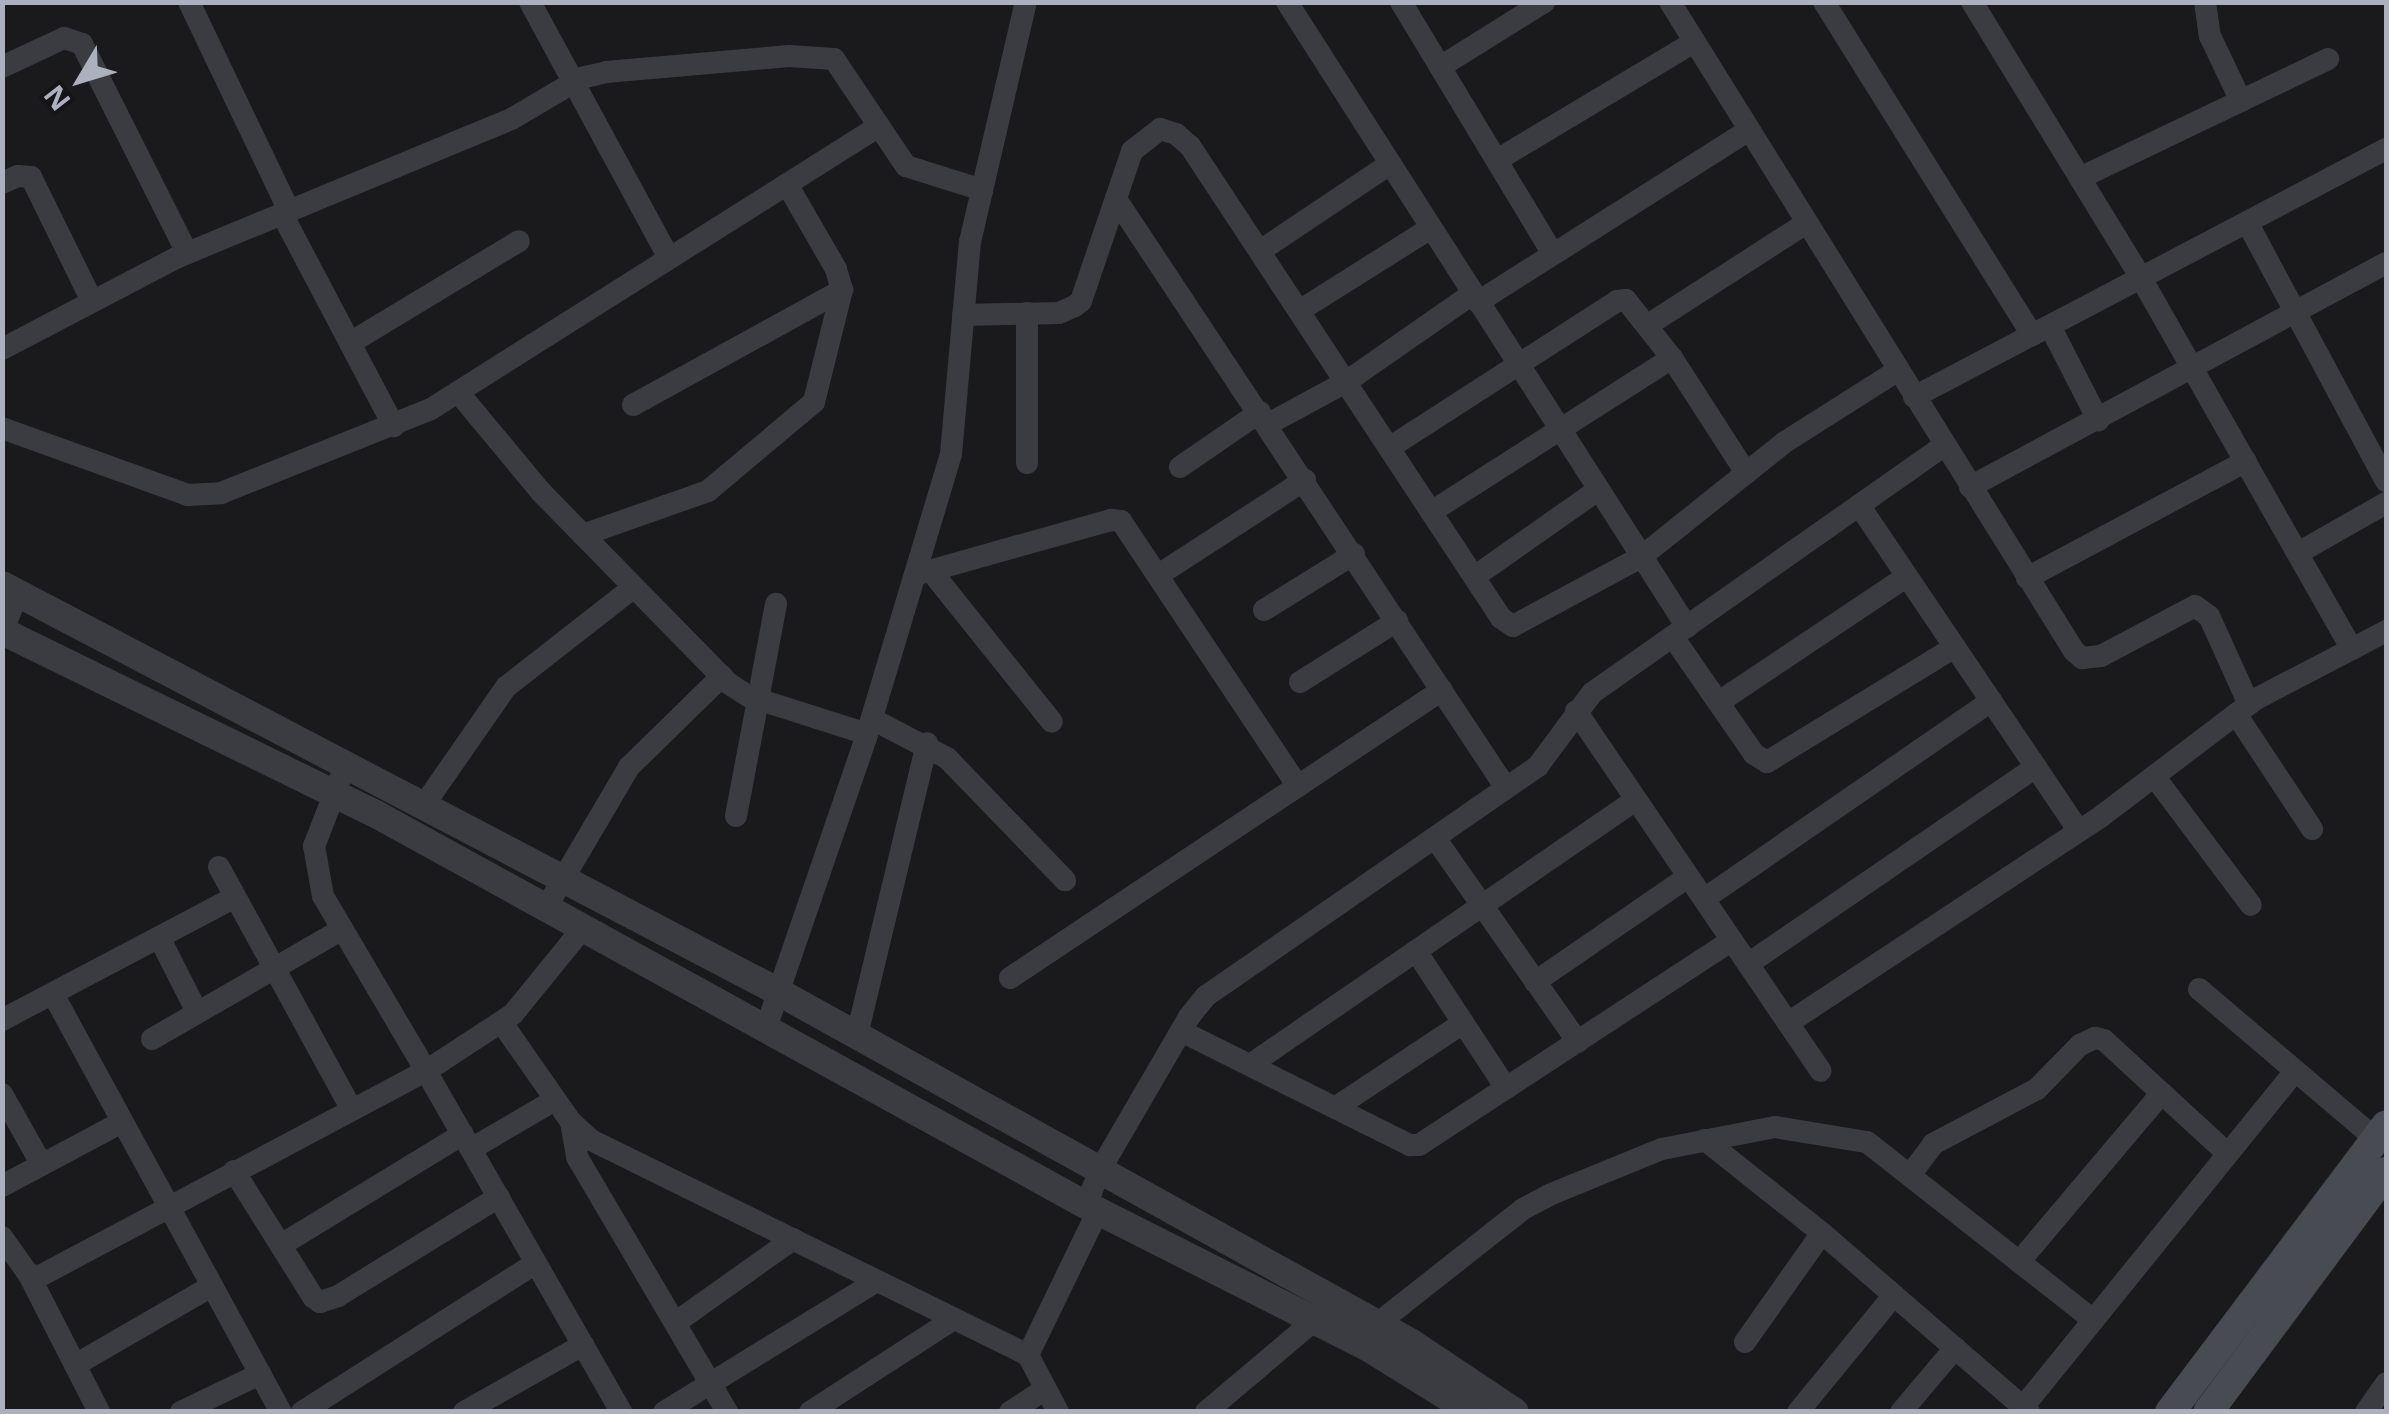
<!DOCTYPE html>
<style>
body{margin:0}
#map{position:relative;width:2389px;height:1414px;overflow:hidden;background:#1a1a1d;font-family:"Noto Sans",sans-serif}
div>[style]{position:absolute}
.minor>*{height:22px;margin:-11px;padding:0 11px;transform-origin:11px;border-radius:11px;background:#3b3c42}
.tertiary>*{height:28px;margin:-14px;padding:0 14px;transform-origin:14px;border-radius:14px;background:#3b3c42}
.secondary>*{height:30px;margin:-15px;padding:0 15px;transform-origin:15px;border-radius:15px;background:#494b52}
span{translate:-50% -50%;white-space:nowrap;text-align:center;line-height:1.15;-webkit-text-stroke:9px #151518;paint-order:stroke}
.frame{position:absolute;inset:0;border:5px solid #acb1bd;pointer-events:none}
.north{position:absolute;left:30px;top:30px;width:100px;height:100px;-webkit-text-stroke:8px #151518;paint-order:stroke;rotate:232deg;font-size:28px;font-weight:700;line-height:40px;text-align:center;color:#acb1bd}
.north::after{content:'';display:block;margin:auto;width:35px;height:45px;background:#acb1bd;clip-path:polygon(50% 0,100% 100%,50% 72%,0 100%)}
</style>
<div id="map">
<div class="minor">
<i style="left:189px;top:2px;width:232px;rotate:64.4deg"></i>
<i style="left:530px;top:2px;width:291px;rotate:61.5deg"></i>
<i style="left:1287px;top:2px;width:742px;rotate:57.38deg"></i>
<i style="left:1401px;top:2px;width:294px;rotate:58.9deg"></i>
<i style="left:1670px;top:2px;width:764px;rotate:58.1deg"></i>
<i style="left:2074px;top:651px;width:11px;rotate:41deg"></i>
<i style="left:2082px;top:658px;width:19px;rotate:-6deg"></i>
<i style="left:2101px;top:656px;width:106px;rotate:-28deg"></i>
<i style="left:2195px;top:606px;width:17px;rotate:36deg"></i>
<i style="left:2209px;top:616px;width:97px;rotate:65.6deg"></i>
<i style="left:1824px;top:2px;width:393px;rotate:58deg"></i>
<i style="left:1972px;top:2px;width:324px;rotate:58.5deg"></i>
<i style="left:2141px;top:278px;width:427px;rotate:60.4deg"></i>
<i style="left:2205px;top:2px;width:34px;rotate:82deg"></i>
<i style="left:2210px;top:36px;width:72px;rotate:64.5deg"></i>
<i style="left:2px;top:67px;width:68px;rotate:-25.1deg"></i>
<i style="left:64px;top:38px;width:19px;rotate:18deg"></i>
<i style="left:82px;top:44px;width:234px;rotate:63.3deg"></i>
<i style="left:1440px;top:67px;width:123px;rotate:-32deg"></i>
<i style="left:1497px;top:160px;width:230px;rotate:-30.9deg"></i>
<i style="left:2082px;top:177px;width:273px;rotate:-25.6deg"></i>
<i style="left:2px;top:183px;width:17px;rotate:-24deg"></i>
<i style="left:18px;top:176px;width:13px;rotate:4deg"></i>
<i style="left:31px;top:177px;width:136px;rotate:63.8deg"></i>
<i style="left:1116px;top:199px;width:706px;rotate:56.49deg"></i>
<i style="left:282px;top:214px;width:240px;rotate:62.2deg"></i>
<i style="left:2247px;top:222px;width:294px;rotate:61.8deg"></i>
<i style="left:1260px;top:251px;width:156px;rotate:-33.8deg"></i>
<i style="left:1478px;top:302px;width:321px;rotate:-32.4deg"></i>
<i style="left:1299px;top:311px;width:156px;rotate:-32.2deg"></i>
<i style="left:963px;top:315px;width:96px;rotate:-1.2deg"></i>
<i style="left:1059px;top:313px;width:17px;rotate:-24deg"></i>
<i style="left:1075px;top:306px;width:8px;rotate:-40deg"></i>
<i style="left:1081px;top:301px;width:158px;rotate:-71.2deg"></i>
<i style="left:1132px;top:151px;width:36px;rotate:-38deg"></i>
<i style="left:1160px;top:129px;width:17px;rotate:17deg"></i>
<i style="left:1176px;top:134px;width:18px;rotate:41deg"></i>
<i style="left:1190px;top:146px;width:565px;rotate:56.62deg"></i>
<i style="left:1501px;top:618px;width:14px;rotate:34deg"></i>
<i style="left:1513px;top:626px;width:145px;rotate:-28.3deg"></i>
<i style="left:1641px;top:557px;width:184px;rotate:-38.6deg"></i>
<i style="left:1785px;top:442px;width:133px;rotate:-32.4deg"></i>
<i style="left:1648px;top:325px;width:188px;rotate:-32.8deg"></i>
<i style="left:2050px;top:326px;width:106px;rotate:62.9deg"></i>
<i style="left:350px;top:343px;width:197px;rotate:-31.1deg"></i>
<i style="left:2px;top:349px;width:199px;rotate:-27.6deg"></i>
<i style="left:178px;top:257px;width:363px;rotate:-22.5deg"></i>
<i style="left:513px;top:118px;width:79px;rotate:-30.5deg"></i>
<i style="left:581px;top:78px;width:26px;rotate:-13deg"></i>
<i style="left:606px;top:72px;width:184px;rotate:-5deg"></i>
<i style="left:789px;top:56px;width:45px;rotate:3.8deg"></i>
<i style="left:834px;top:59px;width:129px;rotate:56.1deg"></i>
<i style="left:906px;top:166px;width:80px;rotate:17.5deg"></i>
<i style="left:458px;top:392px;width:130px;rotate:50.3deg"></i>
<i style="left:541px;top:492px;width:267px;rotate:45.6deg"></i>
<i style="left:728px;top:683px;width:24px;rotate:33deg"></i>
<i style="left:748px;top:696px;width:125px;rotate:17.7deg"></i>
<i style="left:1914px;top:397px;width:533px;rotate:-27.72deg"></i>
<i style="left:633px;top:405px;width:239px;rotate:-28.8deg"></i>
<i style="left:1268px;top:424px;width:89px;rotate:-28.3deg"></i>
<i style="left:1346px;top:382px;width:154px;rotate:-34.9deg"></i>
<i style="left:2px;top:428px;width:198px;rotate:19.8deg"></i>
<i style="left:188px;top:495px;width:33px;rotate:-3deg"></i>
<i style="left:221px;top:493px;width:226px;rotate:-21.8deg"></i>
<i style="left:431px;top:409px;width:530px;rotate:-32.28deg"></i>
<i style="left:1389px;top:448px;width:271px;rotate:-32.8deg"></i>
<i style="left:1617px;top:301px;width:9px;rotate:-6deg"></i>
<i style="left:1626px;top:300px;width:74px;rotate:51.6deg"></i>
<i style="left:1672px;top:358px;width:137px;rotate:57.2deg"></i>
<i style="left:1027px;top:463px;width:150px;rotate:-90deg"></i>
<i style="left:1180px;top:467px;width:97px;rotate:-34.5deg"></i>
<i style="left:1970px;top:487px;width:472px;rotate:-28.3deg"></i>
<i style="left:1859px;top:505px;width:393px;rotate:56deg"></i>
<i style="left:1431px;top:512px;width:286px;rotate:-32.6deg"></i>
<i style="left:583px;top:535px;width:133px;rotate:-19.4deg"></i>
<i style="left:708px;top:491px;width:138px;rotate:-40deg"></i>
<i style="left:814px;top:402px;width:115px;rotate:-76deg"></i>
<i style="left:842px;top:290px;width:22px;rotate:-106deg"></i>
<i style="left:836px;top:269px;width:98px;rotate:-120deg"></i>
<i style="left:2298px;top:553px;width:101px;rotate:-29.6deg"></i>
<i style="left:931px;top:571px;width:193px;rotate:51.3deg"></i>
<i style="left:1160px;top:574px;width:173px;rotate:-33deg"></i>
<i style="left:915px;top:575px;width:204px;rotate:-15.7deg"></i>
<i style="left:1111px;top:520px;width:10px;rotate:6deg"></i>
<i style="left:1121px;top:521px;width:319px;rotate:56.3deg"></i>
<i style="left:1474px;top:577px;width:151px;rotate:-35.1deg"></i>
<i style="left:2027px;top:578px;width:248px;rotate:-28.1deg"></i>
<i style="left:1264px;top:610px;width:106px;rotate:-31.9deg"></i>
<i style="left:2px;top:632px;width:42px;rotate:-67.7deg"></i>
<i style="left:1673px;top:637px;width:142px;rotate:55.3deg"></i>
<i style="left:1754px;top:754px;width:15px;rotate:32deg"></i>
<i style="left:1767px;top:762px;width:220px;rotate:-31.5deg"></i>
<i style="left:1300px;top:682px;width:115px;rotate:-32.2deg"></i>
<i style="left:1719px;top:702px;width:226px;rotate:-33.8deg"></i>
<i style="left:1576px;top:711px;width:435px;rotate:55.8deg"></i>
<i style="left:2236px;top:714px;width:138px;rotate:56.5deg"></i>
<i style="left:872px;top:719px;width:85px;rotate:27.5deg"></i>
<i style="left:947px;top:758px;width:170px;rotate:46deg"></i>
<i style="left:346px;top:764px;width:88px;rotate:111.3deg"></i>
<i style="left:314px;top:846px;width:51px;rotate:79.8deg"></i>
<i style="left:323px;top:896px;width:203px;rotate:59.5deg"></i>
<i style="left:426px;top:1071px;width:104px;rotate:-33.2deg"></i>
<i style="left:513px;top:1014px;width:111px;rotate:-50.9deg"></i>
<i style="left:2154px;top:776px;width:161px;rotate:53.1deg"></i>
<i style="left:424px;top:805px;width:144px;rotate:-55.2deg"></i>
<i style="left:506px;top:687px;width:162px;rotate:-38deg"></i>
<i style="left:736px;top:816px;width:216px;rotate:-79.3deg"></i>
<i style="left:1435px;top:838px;width:249px;rotate:55deg"></i>
<i style="left:219px;top:867px;width:277px;rotate:61.3deg"></i>
<i style="left:1704px;top:899px;width:349px;rotate:-34.6deg"></i>
<i style="left:546px;top:908px;width:164px;rotate:-59.5deg"></i>
<i style="left:629px;top:767px;width:130px;rotate:-44.4deg"></i>
<i style="left:160px;top:939px;width:82px;rotate:63.1deg"></i>
<i style="left:1416px;top:951px;width:164px;rotate:56.7deg"></i>
<i style="left:1748px;top:964px;width:349px;rotate:-34.4deg"></i>
<i style="left:1010px;top:978px;width:519px;rotate:-33.69deg"></i>
<i style="left:1535px;top:982px;width:186px;rotate:-34.5deg"></i>
<i style="left:2199px;top:989px;width:232px;rotate:40.3deg"></i>
<i style="left:53px;top:994px;width:476px;rotate:61.4deg"></i>
<i style="left:2px;top:1020px;width:263px;rotate:-27.8deg"></i>
<i style="left:502px;top:1023px;width:121px;rotate:55.1deg"></i>
<i style="left:571px;top:1122px;width:27px;rotate:42deg"></i>
<i style="left:591px;top:1140px;width:487px;rotate:26.2deg"></i>
<i style="left:1788px;top:1023px;width:377px;rotate:-33.4deg"></i>
<i style="left:2103px;top:815px;width:192px;rotate:-37.2deg"></i>
<i style="left:2256px;top:699px;width:147px;rotate:-27.6deg"></i>
<i style="left:765px;top:1031px;width:314px;rotate:-71deg"></i>
<i style="left:867px;top:734px;width:292px;rotate:-73.3deg"></i>
<i style="left:951px;top:454px;width:213px;rotate:-84.9deg"></i>
<i style="left:970px;top:242px;width:246px;rotate:-76.9deg"></i>
<i style="left:1181px;top:1031px;width:256px;rotate:26.5deg"></i>
<i style="left:1410px;top:1145px;width:9px"></i>
<i style="left:1419px;top:1145px;width:374px;rotate:-33.2deg"></i>
<i style="left:857px;top:1035px;width:300px;rotate:-76.5deg"></i>
<i style="left:152px;top:1039px;width:218px;rotate:-30deg"></i>
<i style="left:1250px;top:1065px;width:468px;rotate:-34.5deg"></i>
<i style="left:2px;top:1094px;width:81px;rotate:60.6deg"></i>
<i style="left:1335px;top:1108px;width:154px;rotate:-33.6deg"></i>
<i style="left:571px;top:1122px;width:36px;rotate:80deg"></i>
<i style="left:577px;top:1157px;width:296px;rotate:59.5deg"></i>
<i style="left:1705px;top:1140px;width:149px;rotate:38.5deg"></i>
<i style="left:1822px;top:1233px;width:274px;rotate:40.9deg"></i>
<i style="left:471px;top:1149px;width:97px;rotate:-30.3deg"></i>
<i style="left:234px;top:1171px;width:149px;rotate:57.9deg"></i>
<i style="left:313px;top:1297px;width:9px;rotate:36deg"></i>
<i style="left:320px;top:1302px;width:19px;rotate:-18deg"></i>
<i style="left:338px;top:1296px;width:189px;rotate:-31.6deg"></i>
<i style="left:1910px;top:1175px;width:39px;rotate:-53deg"></i>
<i style="left:1933px;top:1144px;width:118px;rotate:-27.9deg"></i>
<i style="left:2037px;top:1089px;width:62px;rotate:-45.7deg"></i>
<i style="left:2080px;top:1045px;width:17px;rotate:-25deg"></i>
<i style="left:2095px;top:1038px;width:9px;rotate:13deg"></i>
<i style="left:2104px;top:1040px;width:167px;rotate:42.6deg"></i>
<i style="left:2px;top:1186px;width:136px;rotate:-28.1deg"></i>
<i style="left:1086px;top:1205px;width:38px;rotate:-68deg"></i>
<i style="left:1100px;top:1170px;width:177px;rotate:-59.8deg"></i>
<i style="left:1189px;top:1017px;width:27px;rotate:-51deg"></i>
<i style="left:1206px;top:996px;width:404px;rotate:-34.7deg"></i>
<i style="left:1538px;top:766px;width:91px;rotate:-53.5deg"></i>
<i style="left:1592px;top:693px;width:430px;rotate:-35.1deg"></i>
<i style="left:2px;top:1237px;width:47px;rotate:54.6deg"></i>
<i style="left:29px;top:1275px;width:11px;rotate:5deg"></i>
<i style="left:40px;top:1276px;width:437px;rotate:-28deg"></i>
<i style="left:426px;top:1071px;width:393px;rotate:60.2deg"></i>
<i style="left:281px;top:1245px;width:213px;rotate:-31.4deg"></i>
<i style="left:2019px;top:1262px;width:221px;rotate:-49.8deg"></i>
<i style="left:29px;top:1275px;width:154px;rotate:62.9deg"></i>
<i style="left:675px;top:1323px;width:145px;rotate:-35.4deg"></i>
<i style="left:1377px;top:1324px;width:186px;rotate:-38.2deg"></i>
<i style="left:1523px;top:1209px;width:30px;rotate:-28deg"></i>
<i style="left:1549px;top:1195px;width:122px;rotate:-22.2deg"></i>
<i style="left:1662px;top:1149px;width:115px;rotate:-11deg"></i>
<i style="left:1775px;top:1127px;width:93px;rotate:9.3deg"></i>
<i style="left:1867px;top:1142px;width:288px;rotate:38.2deg"></i>
<i style="left:1745px;top:1342px;width:133px;rotate:-54.8deg"></i>
<i style="left:75px;top:1365px;width:158px;rotate:-30deg"></i>
<i style="left:181px;top:1412px;width:88px;rotate:-25.7deg"></i>
<i style="left:302px;top:1412px;width:277px;rotate:-32.5deg"></i>
<i style="left:464px;top:1412px;width:137px;rotate:-29.4deg"></i>
<i style="left:664px;top:1412px;width:250px;rotate:-31.6deg"></i>
<i style="left:810px;top:1412px;width:171px;rotate:-32.9deg"></i>
<i style="left:1010px;top:1412px;width:40px;rotate:-32.9deg"></i>
<i style="left:1058px;top:1412px;width:64px;rotate:-117.8deg"></i>
<i style="left:1028px;top:1355px;width:160px;rotate:-64.1deg"></i>
<i style="left:1206px;top:1412px;width:143px;rotate:-40.2deg"></i>
<i style="left:1798px;top:1412px;width:151px;rotate:-50.6deg"></i>
<i style="left:1901px;top:1412px;width:84px;rotate:-49.8deg"></i>
<i style="left:2019px;top:1412px;width:437px;rotate:-51deg"></i>
<i style="left:2366px;top:1412px;width:35px;rotate:-55deg"></i>
</div>
<div class="tertiary">
<i style="left:2px;top:585px;width:875px;rotate:27.65deg"></i>
<i style="left:777px;top:991px;width:724px;rotate:29.01deg"></i>
<i style="left:1410px;top:1342px;width:126px;rotate:33.7deg"></i>
<i style="left:2px;top:631px;width:414px;rotate:26.1deg"></i>
<i style="left:374px;top:813px;width:813px;rotate:28.84deg"></i>
<i style="left:1086px;top:1205px;width:317px;rotate:26.8deg"></i>
<i style="left:1369px;top:1348px;width:121px;rotate:31.9deg"></i>
</div>
<div class="secondary">
<i style="left:2170px;top:1412px;width:359px;rotate:-53deg"></i>
<i style="left:2208px;top:1412px;width:299px;rotate:-53.4deg"></i>
</div>
<div class="frame"></div>
<div class="north">N</div>
</div>
